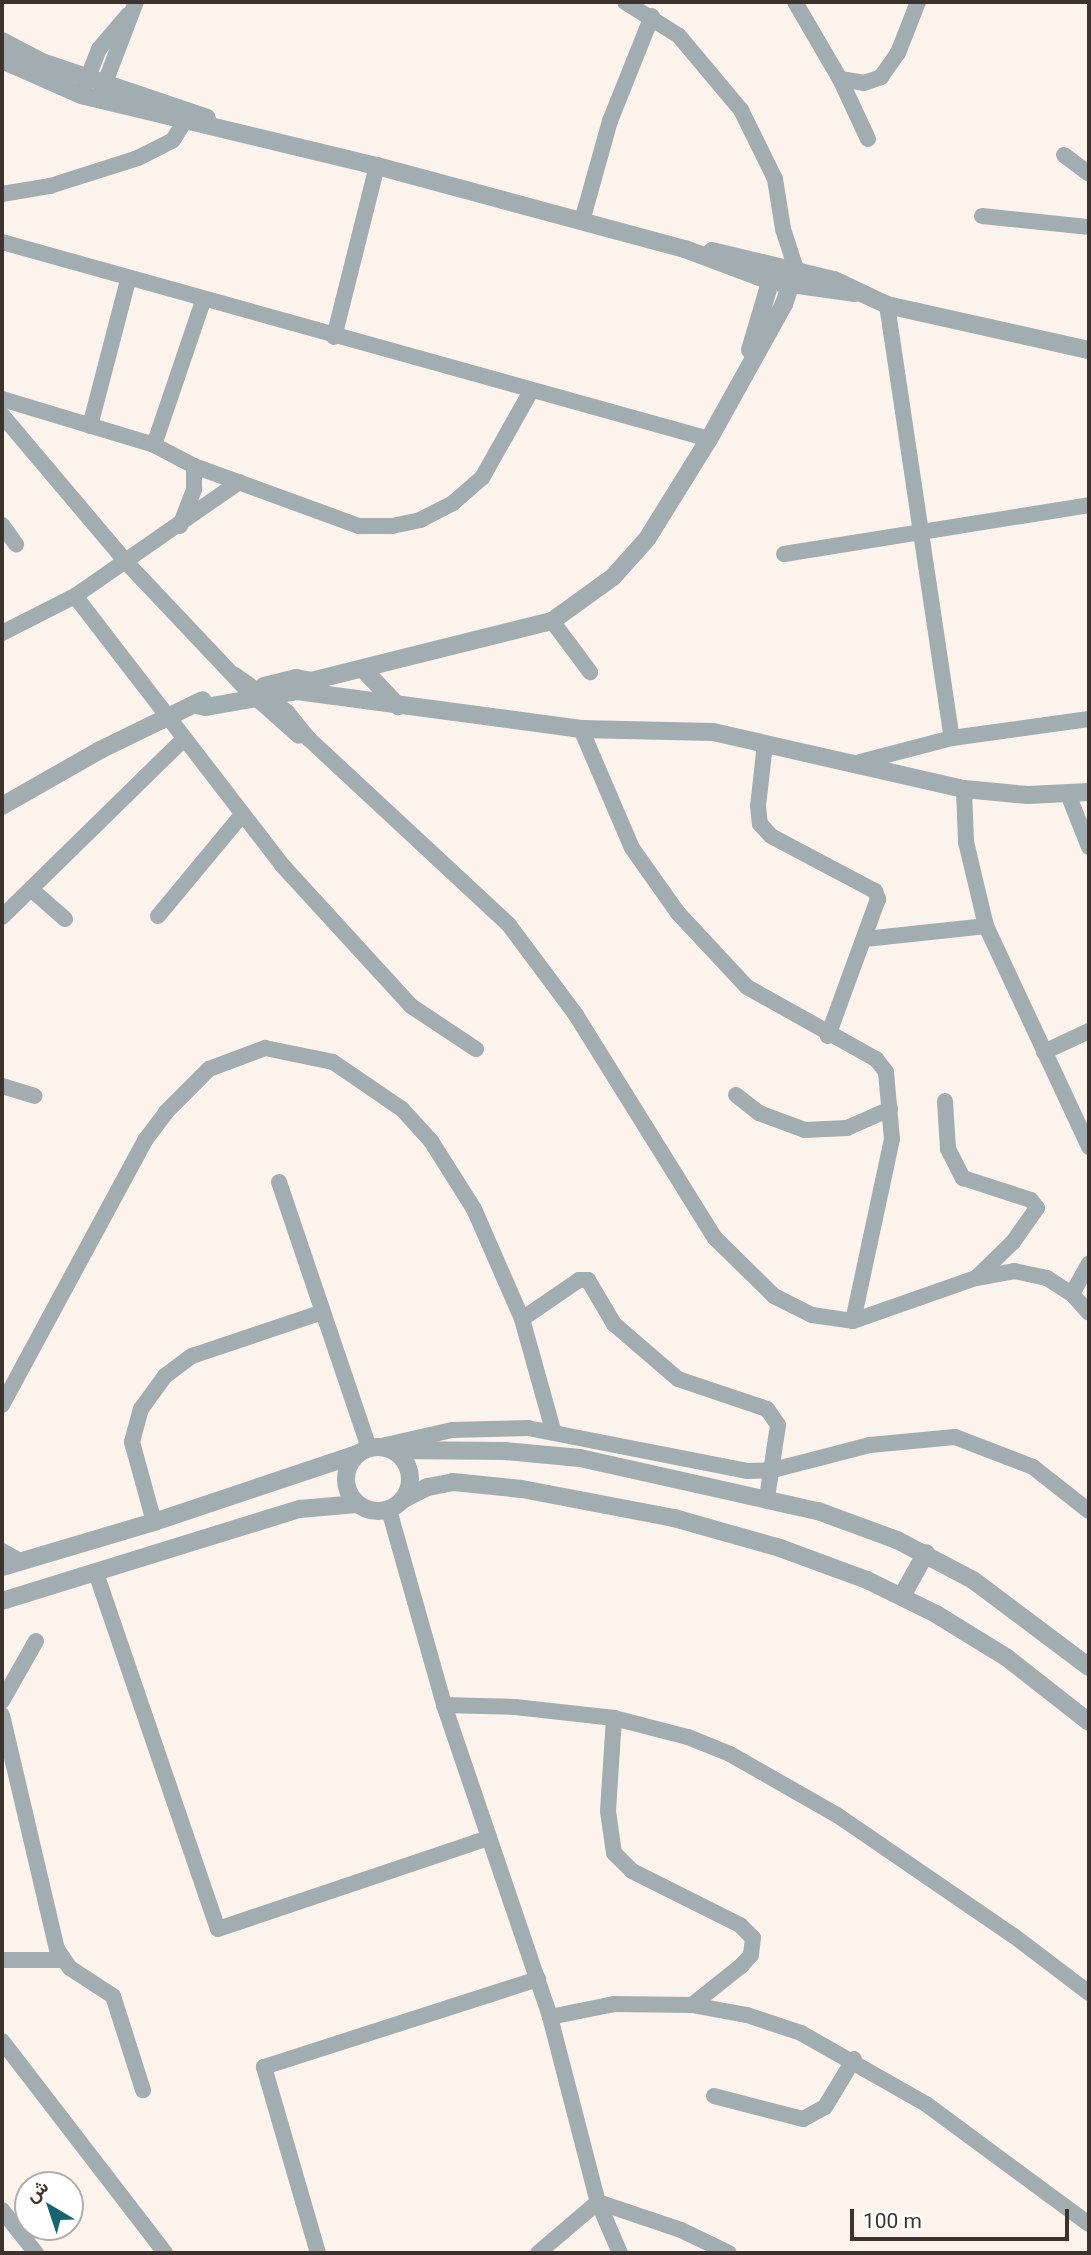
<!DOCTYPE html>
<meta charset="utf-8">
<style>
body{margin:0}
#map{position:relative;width:1091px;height:2255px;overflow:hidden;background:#fdf3ed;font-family:Roboto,Vazirmatn,sans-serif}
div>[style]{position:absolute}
.minor>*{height:16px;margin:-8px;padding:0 8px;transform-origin:8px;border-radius:8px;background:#a1adb1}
.tertiary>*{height:18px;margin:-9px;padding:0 9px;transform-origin:9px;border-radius:9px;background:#a1adb1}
.tertiary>.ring{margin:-9px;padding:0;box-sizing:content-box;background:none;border:18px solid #a1adb1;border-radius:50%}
span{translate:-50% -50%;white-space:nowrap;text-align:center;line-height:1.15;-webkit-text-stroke:5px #fff;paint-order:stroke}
.frame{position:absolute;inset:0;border:4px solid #3d332e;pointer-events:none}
.north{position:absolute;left:14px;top:2171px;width:70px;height:70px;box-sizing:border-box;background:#fff;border:2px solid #b1adab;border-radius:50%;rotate:321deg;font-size:19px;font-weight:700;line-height:28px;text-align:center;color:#3d332e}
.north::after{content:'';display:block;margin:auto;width:24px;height:32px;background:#196370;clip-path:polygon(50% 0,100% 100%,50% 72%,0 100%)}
.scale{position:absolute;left:850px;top:2209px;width:219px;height:32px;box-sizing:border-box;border:4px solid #3d332e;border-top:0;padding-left:9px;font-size:21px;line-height:24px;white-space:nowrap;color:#3d332e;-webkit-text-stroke:5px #fff;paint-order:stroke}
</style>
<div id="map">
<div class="minor">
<i style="left:625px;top:2px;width:64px;rotate:32.2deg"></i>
<i style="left:679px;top:36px;width:97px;rotate:50deg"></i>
<i style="left:741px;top:110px;width:77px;rotate:63.8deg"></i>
<i style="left:775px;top:179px;width:51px;rotate:80.9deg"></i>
<i style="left:783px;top:229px;width:42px;rotate:72deg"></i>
<i style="left:795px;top:2px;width:89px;rotate:59.7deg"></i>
<i style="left:101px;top:93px;width:97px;rotate:-69deg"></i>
<i style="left:81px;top:95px;width:49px;rotate:-68.6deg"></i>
<i style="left:99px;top:49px;width:45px;rotate:-49.5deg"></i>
<i style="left:868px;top:139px;width:66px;rotate:-115deg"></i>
<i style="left:840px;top:79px;width:24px;rotate:9deg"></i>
<i style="left:864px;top:83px;width:18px;rotate:-19deg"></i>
<i style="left:881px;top:77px;width:29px;rotate:-55deg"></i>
<i style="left:898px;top:53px;width:55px;rotate:-68.6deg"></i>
<i style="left:1064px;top:155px;width:31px;rotate:37deg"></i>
<i style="left:2px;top:194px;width:49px;rotate:-9.5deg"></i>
<i style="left:50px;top:186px;width:92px;rotate:-17.7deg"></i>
<i style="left:138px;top:158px;width:39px;rotate:-27deg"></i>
<i style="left:173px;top:140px;width:22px;rotate:-58deg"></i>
<i style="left:982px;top:216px;width:108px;rotate:5.9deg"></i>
<i style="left:582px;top:221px;width:104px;rotate:-74.4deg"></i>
<i style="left:610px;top:121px;width:113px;rotate:-68.2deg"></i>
<i style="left:2px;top:242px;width:734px;rotate:15.57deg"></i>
<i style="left:887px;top:305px;width:438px;rotate:81.5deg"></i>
<i style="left:334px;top:337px;width:176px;rotate:-75.9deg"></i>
<i style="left:2px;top:399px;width:159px;rotate:16.8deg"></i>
<i style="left:154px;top:445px;width:45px;rotate:27.7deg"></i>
<i style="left:194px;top:466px;width:176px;rotate:20deg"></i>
<i style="left:359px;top:526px;width:33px"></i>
<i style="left:392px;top:526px;width:29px;rotate:-12deg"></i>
<i style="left:420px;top:520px;width:37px;rotate:-27deg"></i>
<i style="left:453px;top:503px;width:38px;rotate:-41deg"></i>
<i style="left:482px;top:478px;width:100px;rotate:-60.6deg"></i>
<i style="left:2px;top:415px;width:194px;rotate:49.8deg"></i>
<i style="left:127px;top:563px;width:175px;rotate:46.6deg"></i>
<i style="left:247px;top:690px;width:69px;rotate:41.5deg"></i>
<i style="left:90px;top:426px;width:151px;rotate:-75.4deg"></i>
<i style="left:154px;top:445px;width:152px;rotate:-71.2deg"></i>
<i style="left:2px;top:525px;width:24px;rotate:54deg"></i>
<i style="left:180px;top:526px;width:40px;rotate:-69deg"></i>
<i style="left:194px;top:489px;width:23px;rotate:-90deg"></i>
<i style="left:784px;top:554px;width:309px;rotate:-9.1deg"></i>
<i style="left:75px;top:596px;width:339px;rotate:52.4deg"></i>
<i style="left:282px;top:865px;width:191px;rotate:47.5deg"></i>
<i style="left:411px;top:1006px;width:78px;rotate:33.5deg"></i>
<i style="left:552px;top:621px;width:64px;rotate:53.3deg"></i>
<i style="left:2px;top:633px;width:82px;rotate:-26.9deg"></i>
<i style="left:75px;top:596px;width:200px;rotate:-34.8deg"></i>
<i style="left:235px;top:675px;width:64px;rotate:35.4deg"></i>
<i style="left:287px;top:712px;width:35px;rotate:51deg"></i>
<i style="left:309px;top:739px;width:273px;rotate:42.9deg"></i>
<i style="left:509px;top:925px;width:112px;rotate:53.3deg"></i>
<i style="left:576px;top:1015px;width:263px;rotate:58.1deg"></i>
<i style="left:715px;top:1238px;width:83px;rotate:44.5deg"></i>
<i style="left:774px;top:1296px;width:42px;rotate:26.6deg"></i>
<i style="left:812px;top:1315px;width:41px;rotate:8.3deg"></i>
<i style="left:853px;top:1321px;width:130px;rotate:-19.3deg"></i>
<i style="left:976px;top:1278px;width:39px;rotate:-10deg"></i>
<i style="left:1014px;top:1271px;width:34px;rotate:12deg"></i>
<i style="left:1047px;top:1278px;width:30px;rotate:33deg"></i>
<i style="left:1072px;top:1294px;width:25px;rotate:48deg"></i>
<i style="left:581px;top:729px;width:129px;rotate:66.8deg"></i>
<i style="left:632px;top:848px;width:80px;rotate:54.7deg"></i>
<i style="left:678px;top:913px;width:101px;rotate:47deg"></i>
<i style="left:747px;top:987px;width:148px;rotate:29.2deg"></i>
<i style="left:876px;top:1059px;width:16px;rotate:52deg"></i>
<i style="left:886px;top:1072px;width:67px;rotate:84.9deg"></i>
<i style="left:892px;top:1139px;width:186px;rotate:102.1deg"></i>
<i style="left:765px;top:744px;width:62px;rotate:96.4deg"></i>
<i style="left:758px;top:806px;width:18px;rotate:84deg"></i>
<i style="left:760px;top:824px;width:16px;rotate:47deg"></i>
<i style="left:771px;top:836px;width:118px;rotate:27.9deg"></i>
<i style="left:875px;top:891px;width:9px;rotate:69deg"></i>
<i style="left:878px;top:899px;width:146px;rotate:110.1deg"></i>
<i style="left:860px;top:762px;width:95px;rotate:-14.6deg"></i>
<i style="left:952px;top:738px;width:138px;rotate:-7.9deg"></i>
<i style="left:964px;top:789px;width:53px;rotate:87.8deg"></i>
<i style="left:966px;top:842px;width:86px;rotate:76.6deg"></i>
<i style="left:986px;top:926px;width:244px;rotate:65deg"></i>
<i style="left:1068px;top:794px;width:57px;rotate:68.4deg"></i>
<i style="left:32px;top:890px;width:44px;rotate:41.3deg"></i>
<i style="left:158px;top:916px;width:130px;rotate:-50.3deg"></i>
<i style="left:2px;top:917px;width:252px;rotate:-44.4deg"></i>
<i style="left:865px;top:939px;width:122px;rotate:-6.1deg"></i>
<i style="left:1044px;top:1052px;width:50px;rotate:-25deg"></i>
<i style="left:2px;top:1086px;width:34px;rotate:17deg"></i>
<i style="left:736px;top:1095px;width:29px;rotate:38deg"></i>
<i style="left:759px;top:1113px;width:49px;rotate:20.3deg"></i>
<i style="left:805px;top:1130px;width:42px;rotate:-2.7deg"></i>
<i style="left:847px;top:1128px;width:47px;rotate:-23.8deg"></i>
<i style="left:945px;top:1101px;width:48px;rotate:86.4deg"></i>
<i style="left:948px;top:1149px;width:33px;rotate:63deg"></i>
<i style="left:963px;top:1178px;width:71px;rotate:17.9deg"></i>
<i style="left:1031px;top:1200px;width:10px;rotate:53deg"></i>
<i style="left:1037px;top:1208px;width:42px;rotate:125.2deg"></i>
<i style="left:1013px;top:1242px;width:49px;rotate:135.8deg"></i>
<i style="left:279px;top:1182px;width:281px;rotate:71.3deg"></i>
<i style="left:1072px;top:1294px;width:35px;rotate:-61deg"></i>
<i style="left:522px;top:1319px;width:69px;rotate:-34.4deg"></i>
<i style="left:579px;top:1280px;width:9px"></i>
<i style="left:588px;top:1280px;width:51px;rotate:59.4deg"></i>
<i style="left:614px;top:1324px;width:84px;rotate:40.7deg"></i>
<i style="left:678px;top:1379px;width:94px;rotate:18.6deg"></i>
<i style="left:767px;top:1409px;width:19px;rotate:55deg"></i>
<i style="left:778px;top:1425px;width:74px;rotate:98.6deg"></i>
<i style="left:2px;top:1405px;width:302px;rotate:-61.6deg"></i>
<i style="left:146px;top:1139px;width:34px;rotate:-53deg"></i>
<i style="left:166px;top:1112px;width:61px;rotate:-45deg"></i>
<i style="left:209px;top:1069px;width:60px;rotate:-20.6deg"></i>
<i style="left:265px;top:1048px;width:69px;rotate:11.6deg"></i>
<i style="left:333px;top:1062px;width:83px;rotate:34.3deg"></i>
<i style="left:402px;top:1109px;width:43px;rotate:47.8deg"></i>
<i style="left:431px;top:1141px;width:80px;rotate:57.7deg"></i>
<i style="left:474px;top:1209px;width:120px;rotate:66.4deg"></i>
<i style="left:522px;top:1319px;width:115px;rotate:74.4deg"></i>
<i style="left:377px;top:1447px;width:77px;rotate:-12.8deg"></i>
<i style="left:452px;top:1430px;width:76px;rotate:-1.5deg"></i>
<i style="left:528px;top:1428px;width:223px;rotate:11.1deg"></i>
<i style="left:747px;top:1471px;width:26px;rotate:-2deg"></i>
<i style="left:773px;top:1470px;width:100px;rotate:-14.5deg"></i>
<i style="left:870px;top:1445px;width:85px;rotate:-5.4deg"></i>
<i style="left:955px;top:1437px;width:84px;rotate:21deg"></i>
<i style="left:1033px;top:1467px;width:71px;rotate:38.2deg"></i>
<i style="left:389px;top:1510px;width:203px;rotate:74.2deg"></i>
<i style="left:444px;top:1705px;width:330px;rotate:71.2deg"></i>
<i style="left:550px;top:2017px;width:191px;rotate:75.5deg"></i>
<i style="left:598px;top:2202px;width:56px;rotate:66.7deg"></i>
<i style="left:154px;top:1522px;width:83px;rotate:-105.4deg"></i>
<i style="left:132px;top:1442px;width:34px;rotate:-75deg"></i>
<i style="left:141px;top:1409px;width:41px;rotate:-54deg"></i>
<i style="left:165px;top:1376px;width:34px;rotate:-37deg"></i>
<i style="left:192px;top:1356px;width:138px;rotate:-18.6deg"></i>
<i style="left:2px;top:1551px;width:21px;rotate:29deg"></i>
<i style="left:96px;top:1573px;width:376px;rotate:71.1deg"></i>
<i style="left:218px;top:1929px;width:286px;rotate:-18.6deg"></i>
<i style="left:2px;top:1701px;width:69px;rotate:-60.5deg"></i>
<i style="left:444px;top:1705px;width:71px;rotate:1.6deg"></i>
<i style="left:515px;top:1707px;width:100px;rotate:6.3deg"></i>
<i style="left:614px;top:1718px;width:76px;rotate:14.4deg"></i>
<i style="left:688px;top:1737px;width:45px;rotate:22deg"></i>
<i style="left:730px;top:1754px;width:123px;rotate:29.7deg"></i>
<i style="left:837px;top:1815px;width:214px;rotate:34.4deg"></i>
<i style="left:1014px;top:1936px;width:94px;rotate:37.2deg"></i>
<i style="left:2px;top:1715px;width:240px;rotate:76.8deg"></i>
<i style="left:57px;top:1949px;width:23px;rotate:56deg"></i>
<i style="left:70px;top:1968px;width:51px;rotate:33.1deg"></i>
<i style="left:113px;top:1996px;width:99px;rotate:72.3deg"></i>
<i style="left:614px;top:1718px;width:93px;rotate:93.7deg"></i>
<i style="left:608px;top:1811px;width:42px;rotate:81.9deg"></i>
<i style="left:614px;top:1853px;width:25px;rotate:45deg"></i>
<i style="left:632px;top:1871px;width:121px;rotate:26.6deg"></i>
<i style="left:740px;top:1925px;width:18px;rotate:45deg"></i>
<i style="left:753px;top:1938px;width:17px;rotate:97deg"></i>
<i style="left:751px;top:1955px;width:15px;rotate:132deg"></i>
<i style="left:741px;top:1966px;width:63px;rotate:141.5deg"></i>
<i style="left:2px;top:1960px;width:60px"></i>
<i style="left:550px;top:2017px;width:65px;rotate:-11.5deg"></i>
<i style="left:614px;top:2004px;width:78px;rotate:0.7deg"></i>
<i style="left:692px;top:2005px;width:56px;rotate:10.3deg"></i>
<i style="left:747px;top:2015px;width:57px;rotate:18.4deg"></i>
<i style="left:801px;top:2033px;width:144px;rotate:29.6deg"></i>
<i style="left:926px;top:2104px;width:202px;rotate:36.4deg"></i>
<i style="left:2px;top:2041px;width:267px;rotate:52.4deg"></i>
<i style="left:714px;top:2096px;width:92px;rotate:14.5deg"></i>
<i style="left:803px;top:2119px;width:25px;rotate:-29deg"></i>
<i style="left:825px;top:2107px;width:56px;rotate:-58.9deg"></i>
<i style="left:2px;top:2210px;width:55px;rotate:51.7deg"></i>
<i style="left:318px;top:2253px;width:194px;rotate:-106.2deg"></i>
<i style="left:264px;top:2067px;width:288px;rotate:-17.8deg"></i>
<i style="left:538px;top:2253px;width:79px;rotate:-40.4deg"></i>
<i style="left:598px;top:2202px;width:88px;rotate:18.6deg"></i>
<i style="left:681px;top:2230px;width:53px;rotate:25.6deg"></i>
</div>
<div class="tertiary">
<i style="left:2px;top:41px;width:45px;rotate:27.7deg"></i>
<i style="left:42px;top:62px;width:174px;rotate:18.7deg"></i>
<i style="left:2px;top:60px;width:86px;rotate:23.9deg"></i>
<i style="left:81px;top:95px;width:304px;rotate:13.5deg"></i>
<i style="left:377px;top:166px;width:319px;rotate:15.1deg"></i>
<i style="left:685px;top:249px;width:91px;rotate:20.6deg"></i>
<i style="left:770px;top:281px;width:86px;rotate:8deg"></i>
<i style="left:712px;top:251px;width:125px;rotate:13.4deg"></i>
<i style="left:834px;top:280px;width:59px;rotate:25.3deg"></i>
<i style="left:887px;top:305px;width:207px;rotate:12.6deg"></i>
<i style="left:750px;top:350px;width:84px;rotate:-73.5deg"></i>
<i style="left:364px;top:670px;width:50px;rotate:46.6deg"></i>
<i style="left:264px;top:686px;width:33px;rotate:-14deg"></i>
<i style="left:296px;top:678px;width:15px;rotate:11deg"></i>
<i style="left:297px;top:691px;width:287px;rotate:7.6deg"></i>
<i style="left:581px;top:729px;width:132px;rotate:1.3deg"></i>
<i style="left:713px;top:732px;width:257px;rotate:12.8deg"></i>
<i style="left:964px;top:789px;width:64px;rotate:5.4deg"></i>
<i style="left:1028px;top:795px;width:61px;rotate:-2.8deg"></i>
<i style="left:195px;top:705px;width:11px;rotate:10deg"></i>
<i style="left:206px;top:707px;width:92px;rotate:-10deg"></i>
<i style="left:297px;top:691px;width:17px;rotate:-36deg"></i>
<i style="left:311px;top:681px;width:248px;rotate:-14deg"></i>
<i style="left:552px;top:621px;width:75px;rotate:-35.8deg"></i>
<i style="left:613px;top:577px;width:51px;rotate:-48.2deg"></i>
<i style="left:647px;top:539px;width:118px;rotate:-58.2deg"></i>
<i style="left:709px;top:439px;width:154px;rotate:-60.9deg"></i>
<i style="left:784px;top:304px;width:37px;rotate:-71deg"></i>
<i style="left:2px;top:806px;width:113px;rotate:-29.7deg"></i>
<i style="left:100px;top:750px;width:114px;rotate:-25.9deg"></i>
<i class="ring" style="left:346px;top:1447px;width:46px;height:46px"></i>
<i style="left:393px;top:1450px;width:112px;rotate:0.5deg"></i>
<i style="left:505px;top:1451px;width:75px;rotate:5.3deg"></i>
<i style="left:580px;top:1458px;width:244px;rotate:12.6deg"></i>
<i style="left:818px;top:1511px;width:84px;rotate:20.2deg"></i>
<i style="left:897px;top:1540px;width:86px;rotate:27.8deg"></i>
<i style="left:973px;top:1580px;width:145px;rotate:36.9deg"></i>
<i style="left:402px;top:1500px;width:29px;rotate:-27deg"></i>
<i style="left:428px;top:1487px;width:25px;rotate:-11deg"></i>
<i style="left:453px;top:1482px;width:69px;rotate:5.8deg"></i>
<i style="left:522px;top:1489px;width:155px;rotate:10.8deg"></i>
<i style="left:674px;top:1518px;width:110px;rotate:15.8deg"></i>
<i style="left:780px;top:1548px;width:93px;rotate:20.2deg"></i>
<i style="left:867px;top:1580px;width:77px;rotate:26.2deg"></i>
<i style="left:936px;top:1614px;width:82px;rotate:31.6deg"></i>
<i style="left:1006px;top:1657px;width:105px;rotate:38.1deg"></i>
<i style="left:2px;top:1567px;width:159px;rotate:-16.5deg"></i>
<i style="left:154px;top:1522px;width:214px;rotate:-18.5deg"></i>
<i style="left:902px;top:1596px;width:49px;rotate:-60.8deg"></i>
<i style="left:2px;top:1601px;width:312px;rotate:-17.2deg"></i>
<i style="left:300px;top:1509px;width:57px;rotate:-5deg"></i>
</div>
<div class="frame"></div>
<div class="north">ش</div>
<div class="scale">100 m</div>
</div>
